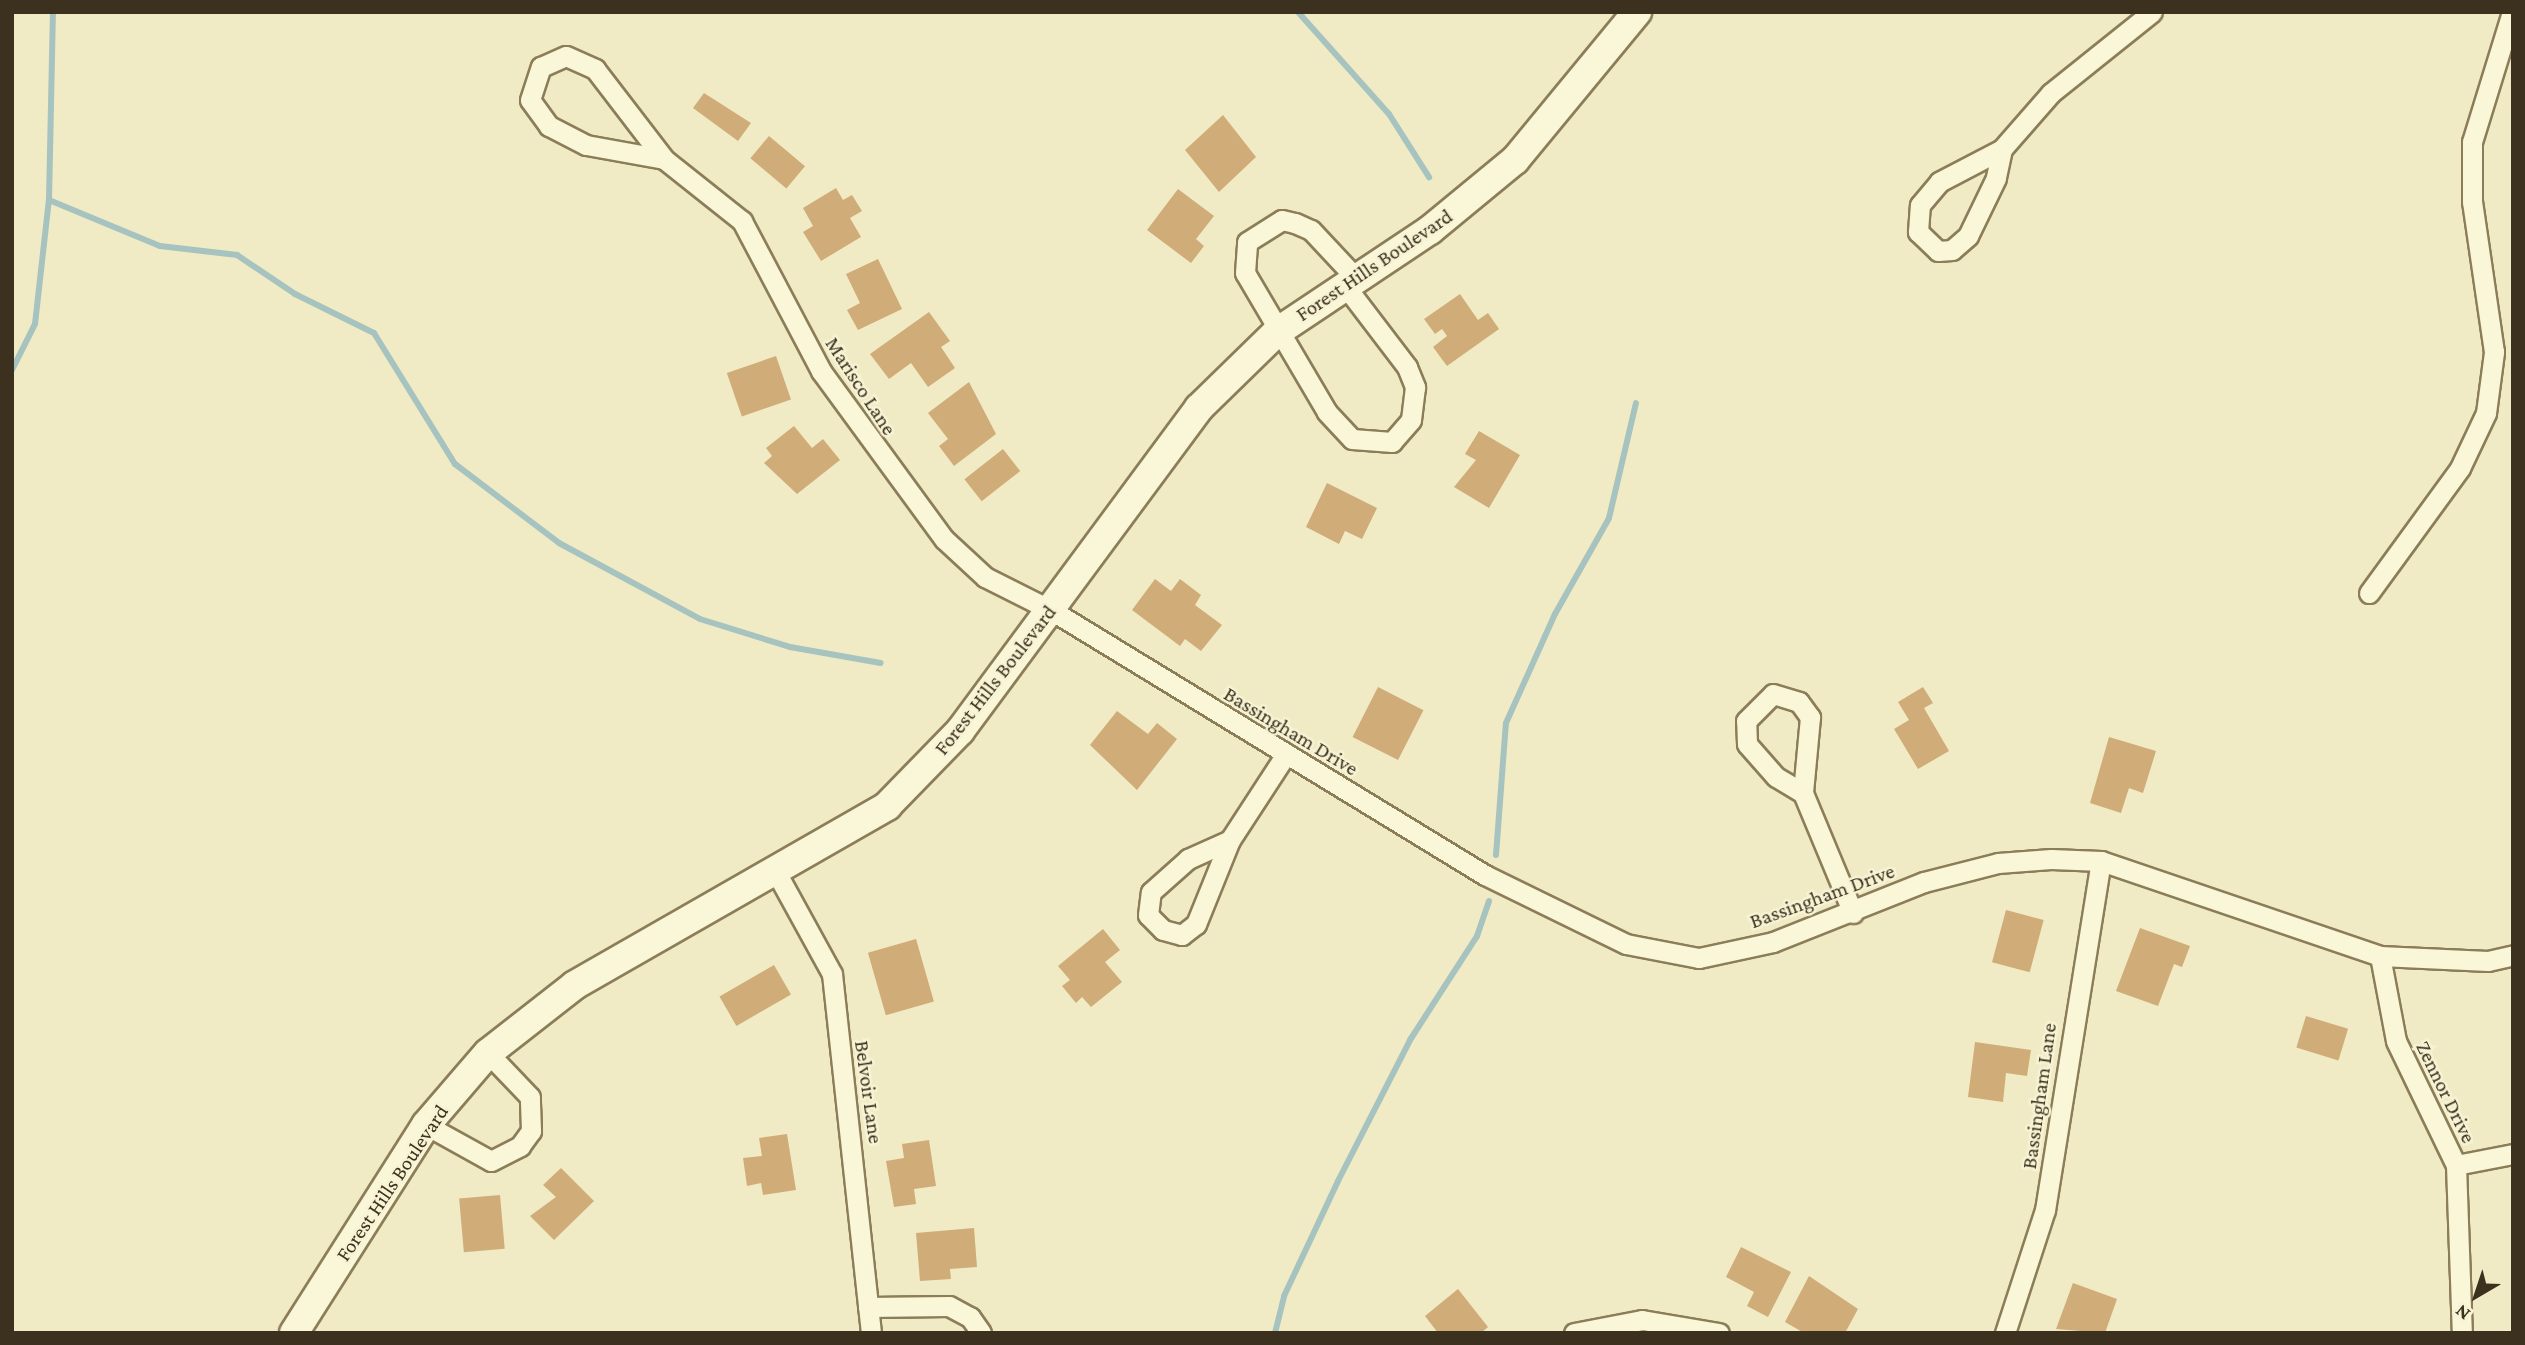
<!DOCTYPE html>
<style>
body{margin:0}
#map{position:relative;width:2525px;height:1345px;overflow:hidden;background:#f0ebc4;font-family:"Crimson Pro",serif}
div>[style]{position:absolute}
.stream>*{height:6px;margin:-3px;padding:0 3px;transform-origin:3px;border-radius:3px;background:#a6c3c0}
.building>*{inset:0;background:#d0ac78;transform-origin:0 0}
.roads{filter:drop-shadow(2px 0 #8c7d59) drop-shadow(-2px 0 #8c7d59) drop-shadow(0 2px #8c7d59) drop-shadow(0 -2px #8c7d59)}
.minor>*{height:19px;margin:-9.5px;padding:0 9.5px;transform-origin:9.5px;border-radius:9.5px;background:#faf6d8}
.secondary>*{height:28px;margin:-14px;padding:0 14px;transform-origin:14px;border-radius:14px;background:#faf6d8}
span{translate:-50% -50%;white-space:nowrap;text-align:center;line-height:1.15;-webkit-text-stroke:5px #f7f3d4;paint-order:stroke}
.street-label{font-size:21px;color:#3b311e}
.frame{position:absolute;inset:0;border:14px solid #3b311e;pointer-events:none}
.north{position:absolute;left:2441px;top:1261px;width:70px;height:70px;-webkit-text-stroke:5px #f7f3d4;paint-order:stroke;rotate:219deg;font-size:19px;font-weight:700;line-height:28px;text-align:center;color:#3b311e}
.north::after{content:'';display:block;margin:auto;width:24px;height:32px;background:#3b311e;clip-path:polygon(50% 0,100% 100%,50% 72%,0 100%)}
</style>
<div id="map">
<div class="stream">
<i style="left:1298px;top:12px;width:137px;rotate:48.3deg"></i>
<i style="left:1389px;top:114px;width:75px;rotate:57.6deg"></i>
<i style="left:49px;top:200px;width:120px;rotate:22.5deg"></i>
<i style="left:160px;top:246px;width:78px;rotate:6.7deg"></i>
<i style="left:237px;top:255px;width:70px;rotate:33.9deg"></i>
<i style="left:295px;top:294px;width:88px;rotate:26.3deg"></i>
<i style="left:374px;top:333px;width:154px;rotate:58.3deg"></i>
<i style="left:455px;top:464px;width:131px;rotate:37.2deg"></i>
<i style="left:559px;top:543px;width:160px;rotate:28.3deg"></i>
<i style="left:700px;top:619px;width:94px;rotate:17.3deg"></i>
<i style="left:790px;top:647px;width:92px;rotate:10deg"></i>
<i style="left:12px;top:370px;width:51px;rotate:-63.4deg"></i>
<i style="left:35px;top:324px;width:125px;rotate:-83.6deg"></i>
<i style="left:49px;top:200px;width:188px;rotate:-88.8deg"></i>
<i style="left:1496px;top:855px;width:132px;rotate:-85.7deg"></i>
<i style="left:1506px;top:723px;width:120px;rotate:-65.8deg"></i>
<i style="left:1555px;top:614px;width:110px;rotate:-60.6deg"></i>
<i style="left:1609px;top:518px;width:118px;rotate:-76.8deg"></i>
<i style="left:1275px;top:1333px;width:38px;rotate:-76deg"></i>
<i style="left:1284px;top:1296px;width:127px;rotate:-64.8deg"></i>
<i style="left:1338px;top:1181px;width:158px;rotate:-62.9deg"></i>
<i style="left:1410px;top:1040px;width:124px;rotate:-57.2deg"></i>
<i style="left:1477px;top:936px;width:37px;rotate:-71deg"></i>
</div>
<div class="building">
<i style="clip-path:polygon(704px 93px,751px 123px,738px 141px,693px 108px)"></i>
<i style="clip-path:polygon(1223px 115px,1256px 157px,1219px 192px,1185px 150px)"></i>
<i style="left:769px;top:136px;width:47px;height:29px;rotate:40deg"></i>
<i style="clip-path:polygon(836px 188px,843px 200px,852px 195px,862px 211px,850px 218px,861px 237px,821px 261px,803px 232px,813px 226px,803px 208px)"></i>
<i style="clip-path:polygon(1178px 189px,1214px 216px,1196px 239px,1204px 246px,1191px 263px,1147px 230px)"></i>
<i style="clip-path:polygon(878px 259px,902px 309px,858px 330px,847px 310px,860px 303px,846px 274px)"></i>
<i style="clip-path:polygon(1460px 294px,1478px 320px,1488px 313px,1499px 329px,1447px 366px,1433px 347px,1447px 336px,1442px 329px,1435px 334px,1424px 319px)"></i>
<i style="clip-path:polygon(929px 312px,950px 341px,941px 347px,955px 368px,928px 387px,911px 363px,889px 379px,870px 354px)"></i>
<i style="left:776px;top:356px;width:46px;height:52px;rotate:71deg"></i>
<i style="clip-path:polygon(969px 382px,996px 434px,954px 466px,939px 446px,948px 439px,928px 413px)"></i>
<i style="clip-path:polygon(794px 426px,812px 448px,823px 439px,840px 460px,797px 494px,764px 463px,772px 456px,766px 448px)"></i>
<i style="clip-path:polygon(1479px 431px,1520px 455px,1489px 508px,1454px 487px,1476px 460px,1465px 454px)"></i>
<i style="left:1003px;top:449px;width:28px;height:49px;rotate:52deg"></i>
<i style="clip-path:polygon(1327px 483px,1377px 508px,1362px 539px,1345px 531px,1339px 544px,1306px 527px)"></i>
<i style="clip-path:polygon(1155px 579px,1171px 591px,1180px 579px,1201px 595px,1195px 605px,1222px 625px,1201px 651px,1185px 639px,1180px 646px,1132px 610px)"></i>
<i style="left:1378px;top:687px;width:51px;height:56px;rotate:27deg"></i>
<i style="clip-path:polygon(1923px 687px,1933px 703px,1924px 708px,1949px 751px,1918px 769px,1894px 729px,1909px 720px,1898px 702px)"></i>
<i style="clip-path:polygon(1117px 711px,1148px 734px,1157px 723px,1177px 739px,1137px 790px,1090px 745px)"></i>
<i style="clip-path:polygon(2109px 737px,2156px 751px,2143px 793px,2129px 788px,2121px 813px,2090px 803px)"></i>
<i style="left:2006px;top:910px;width:39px;height:54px;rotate:15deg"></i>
<i style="clip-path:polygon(2140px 928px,2190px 946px,2182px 967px,2174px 964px,2158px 1006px,2116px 991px)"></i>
<i style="clip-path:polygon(1103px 929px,1120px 950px,1105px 962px,1122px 982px,1091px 1007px,1082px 997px,1076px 1003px,1062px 986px,1070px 980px,1058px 966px)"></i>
<i style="left:916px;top:939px;width:65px;height:50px;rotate:74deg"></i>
<i style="left:774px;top:965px;width:34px;height:63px;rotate:60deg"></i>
<i style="left:2306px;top:1016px;width:44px;height:33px;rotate:17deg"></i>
<i style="clip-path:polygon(1975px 1042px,2031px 1050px,2027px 1076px,2006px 1073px,2003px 1102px,1968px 1097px)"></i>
<i style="clip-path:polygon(787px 1134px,796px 1190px,763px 1195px,761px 1183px,747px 1186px,743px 1158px,762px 1156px,759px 1138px)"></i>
<i style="clip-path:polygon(929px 1140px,936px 1186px,914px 1189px,916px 1204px,894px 1207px,886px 1161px,904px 1158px,902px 1144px)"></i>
<i style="clip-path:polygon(561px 1168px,594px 1201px,554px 1240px,530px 1216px,556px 1197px,543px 1185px)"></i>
<i style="left:500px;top:1195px;width:54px;height:41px;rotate:85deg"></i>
<i style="clip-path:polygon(974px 1228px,977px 1267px,950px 1269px,951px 1279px,920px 1281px,916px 1233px)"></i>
<i style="clip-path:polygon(1741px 1247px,1791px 1272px,1768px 1317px,1747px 1306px,1754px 1292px,1726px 1277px)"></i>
<i style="clip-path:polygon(1809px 1276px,1858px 1309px,1845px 1333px,1804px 1333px,1785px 1322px)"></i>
<i style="clip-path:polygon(2073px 1283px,2117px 1299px,2105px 1333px,2056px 1329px)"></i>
<i style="clip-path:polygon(1458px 1289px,1488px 1327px,1481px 1333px,1438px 1333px,1425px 1316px)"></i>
</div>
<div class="roads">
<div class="minor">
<i style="left:2002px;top:149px;width:30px;rotate:102deg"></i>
<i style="left:1996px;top:178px;width:64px;rotate:115.8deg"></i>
<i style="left:1968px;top:236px;width:21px;rotate:139deg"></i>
<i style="left:1952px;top:250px;width:14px;rotate:176deg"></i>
<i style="left:1938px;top:251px;width:28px;rotate:-136deg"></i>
<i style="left:1918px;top:232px;width:27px;rotate:-86deg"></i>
<i style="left:1920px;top:205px;width:30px;rotate:-50deg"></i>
<i style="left:1939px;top:182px;width:71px;rotate:-27.6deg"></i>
<i style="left:2002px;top:149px;width:74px;rotate:-48.8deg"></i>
<i style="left:2051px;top:93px;width:129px;rotate:-38.7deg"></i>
<i style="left:664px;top:159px;width:79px;rotate:-169.8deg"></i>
<i style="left:586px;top:145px;width:42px;rotate:-152.8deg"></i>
<i style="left:549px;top:126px;width:32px;rotate:-126deg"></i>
<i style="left:530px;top:100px;width:35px;rotate:-72deg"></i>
<i style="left:541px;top:67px;width:27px;rotate:-24deg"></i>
<i style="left:566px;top:56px;width:32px;rotate:24deg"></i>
<i style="left:595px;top:69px;width:113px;rotate:52.5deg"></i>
<i style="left:664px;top:159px;width:100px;rotate:38.5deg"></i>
<i style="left:742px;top:221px;width:170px;rotate:62.2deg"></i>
<i style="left:821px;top:371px;width:208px;rotate:53.8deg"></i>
<i style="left:944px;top:539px;width:56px;rotate:42.8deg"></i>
<i style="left:985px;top:577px;width:74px;rotate:26.6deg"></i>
<i style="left:1051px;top:610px;width:509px;rotate:31.41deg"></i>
<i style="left:1485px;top:875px;width:157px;rotate:26.1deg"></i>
<i style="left:1626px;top:944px;width:74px;rotate:10.9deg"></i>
<i style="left:1699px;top:958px;width:76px;rotate:-12.2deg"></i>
<i style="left:1773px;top:942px;width:162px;rotate:-21.7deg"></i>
<i style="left:1924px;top:882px;width:76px;rotate:-14.4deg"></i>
<i style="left:1998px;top:863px;width:53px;rotate:-4.3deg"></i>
<i style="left:2051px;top:859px;width:50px;rotate:2.3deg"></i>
<i style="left:2101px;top:861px;width:295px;rotate:18.8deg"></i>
<i style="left:2380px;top:956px;width:108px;rotate:2.7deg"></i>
<i style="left:2488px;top:961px;width:26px;rotate:-13deg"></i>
<i style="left:1343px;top:283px;width:106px;rotate:52.7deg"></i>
<i style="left:1407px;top:367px;width:22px;rotate:68deg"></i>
<i style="left:1415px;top:387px;width:33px;rotate:97deg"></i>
<i style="left:1411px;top:420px;width:29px;rotate:131deg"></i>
<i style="left:1392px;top:442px;width:40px;rotate:-175.7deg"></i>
<i style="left:1352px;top:439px;width:37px;rotate:-133deg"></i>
<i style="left:1327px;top:412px;width:161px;rotate:-120.5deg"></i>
<i style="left:1245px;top:273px;width:31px;rotate:-86deg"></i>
<i style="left:1247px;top:242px;width:41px;rotate:-32.2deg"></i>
<i style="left:1282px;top:220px;width:13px;rotate:13deg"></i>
<i style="left:1295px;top:223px;width:17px;rotate:24deg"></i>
<i style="left:1311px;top:230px;width:64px;rotate:46.9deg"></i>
<i style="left:2369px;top:593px;width:155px;rotate:-53.9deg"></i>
<i style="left:2460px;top:468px;width:61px;rotate:-64.7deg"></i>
<i style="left:2486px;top:413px;width:62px;rotate:-82.5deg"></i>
<i style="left:2494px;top:352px;width:152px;rotate:-98.3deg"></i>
<i style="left:2472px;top:202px;width:60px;rotate:-90deg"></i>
<i style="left:2472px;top:142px;width:136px;rotate:-72.9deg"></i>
<i style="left:1803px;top:793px;width:31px;rotate:-149deg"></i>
<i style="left:1776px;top:777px;width:44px;rotate:-131.3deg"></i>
<i style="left:1747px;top:744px;width:23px;rotate:-92deg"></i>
<i style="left:1746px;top:721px;width:38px;rotate:-45deg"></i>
<i style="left:1773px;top:694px;width:27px;rotate:17deg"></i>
<i style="left:1799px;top:702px;width:19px;rotate:54deg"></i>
<i style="left:1810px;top:717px;width:76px;rotate:95.3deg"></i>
<i style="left:1803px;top:793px;width:130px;rotate:67.4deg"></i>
<i style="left:1230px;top:840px;width:91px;rotate:112deg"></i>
<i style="left:1196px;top:924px;width:18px;rotate:142deg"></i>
<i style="left:1182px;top:935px;width:20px;rotate:-165deg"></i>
<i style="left:1163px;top:930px;width:21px;rotate:-135deg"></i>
<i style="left:1148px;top:915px;width:23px;rotate:-83deg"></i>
<i style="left:1151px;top:892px;width:50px;rotate:-41.7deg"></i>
<i style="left:1188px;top:859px;width:46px;rotate:-24.3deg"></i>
<i style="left:1230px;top:840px;width:103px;rotate:-56.9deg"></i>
<i style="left:776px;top:872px;width:116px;rotate:61.2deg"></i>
<i style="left:832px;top:974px;width:361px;rotate:83.8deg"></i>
<i style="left:2380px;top:956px;width:86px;rotate:79.3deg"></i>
<i style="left:2396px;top:1041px;width:138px;rotate:64.2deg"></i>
<i style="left:2456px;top:1165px;width:168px;rotate:88deg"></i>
<i style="left:426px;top:1125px;width:74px;rotate:29deg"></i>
<i style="left:491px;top:1161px;width:33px;rotate:-27deg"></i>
<i style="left:520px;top:1146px;width:19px;rotate:-54deg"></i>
<i style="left:531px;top:1131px;width:34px;rotate:-92deg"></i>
<i style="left:530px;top:1097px;width:61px;rotate:-133.7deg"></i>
<i style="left:2456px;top:1165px;width:58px;rotate:-10.9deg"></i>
<i style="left:868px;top:1307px;width:81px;rotate:-0.7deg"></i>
<i style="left:949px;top:1306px;width:24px;rotate:28deg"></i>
<i style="left:970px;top:1317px;width:19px;rotate:55deg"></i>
<i style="left:1574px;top:1333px;width:69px;rotate:-10.8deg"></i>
<i style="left:1642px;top:1320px;width:78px;rotate:9.6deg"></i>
<i style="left:2005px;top:1333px;width:129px;rotate:-72deg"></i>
<i style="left:2045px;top:1210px;width:353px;rotate:-80.9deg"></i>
</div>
<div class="secondary">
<i style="left:294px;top:1333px;width:246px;rotate:-57.6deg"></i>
<i style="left:426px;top:1125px;width:95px;rotate:-49.3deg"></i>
<i style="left:488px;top:1053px;width:110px;rotate:-38deg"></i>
<i style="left:575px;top:985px;width:360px;rotate:-29.8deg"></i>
<i style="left:887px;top:806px;width:105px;rotate:-45.8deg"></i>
<i style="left:960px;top:731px;width:402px;rotate:-53.5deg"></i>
<i style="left:1199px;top:408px;width:109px;rotate:-44.3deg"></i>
<i style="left:1277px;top:332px;width:184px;rotate:-33.7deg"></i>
<i style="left:1430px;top:230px;width:110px;rotate:-39.5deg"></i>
<i style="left:1515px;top:160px;width:192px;rotate:-50.5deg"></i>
</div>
</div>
<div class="street-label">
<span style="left:1374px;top:265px;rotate:-34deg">Forest Hills Boulevard</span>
<span style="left:861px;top:386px;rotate:57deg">Marisco Lane</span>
<span style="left:995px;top:680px;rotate:-52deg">Forest Hills Boulevard</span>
<span style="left:1291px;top:731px;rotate:31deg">Bassingham Drive</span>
<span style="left:1822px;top:896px;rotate:-20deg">Bassingham Drive</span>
<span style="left:869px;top:1092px;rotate:82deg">Belvoir Lane</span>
<span style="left:2446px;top:1092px;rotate:64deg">Zennor Drive</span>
<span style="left:2039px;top:1096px;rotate:-82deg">Bassingham Lane</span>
<span style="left:392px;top:1183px;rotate:-56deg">Forest Hills Boulevard</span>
</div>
<div class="frame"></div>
<div class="north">N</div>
</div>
